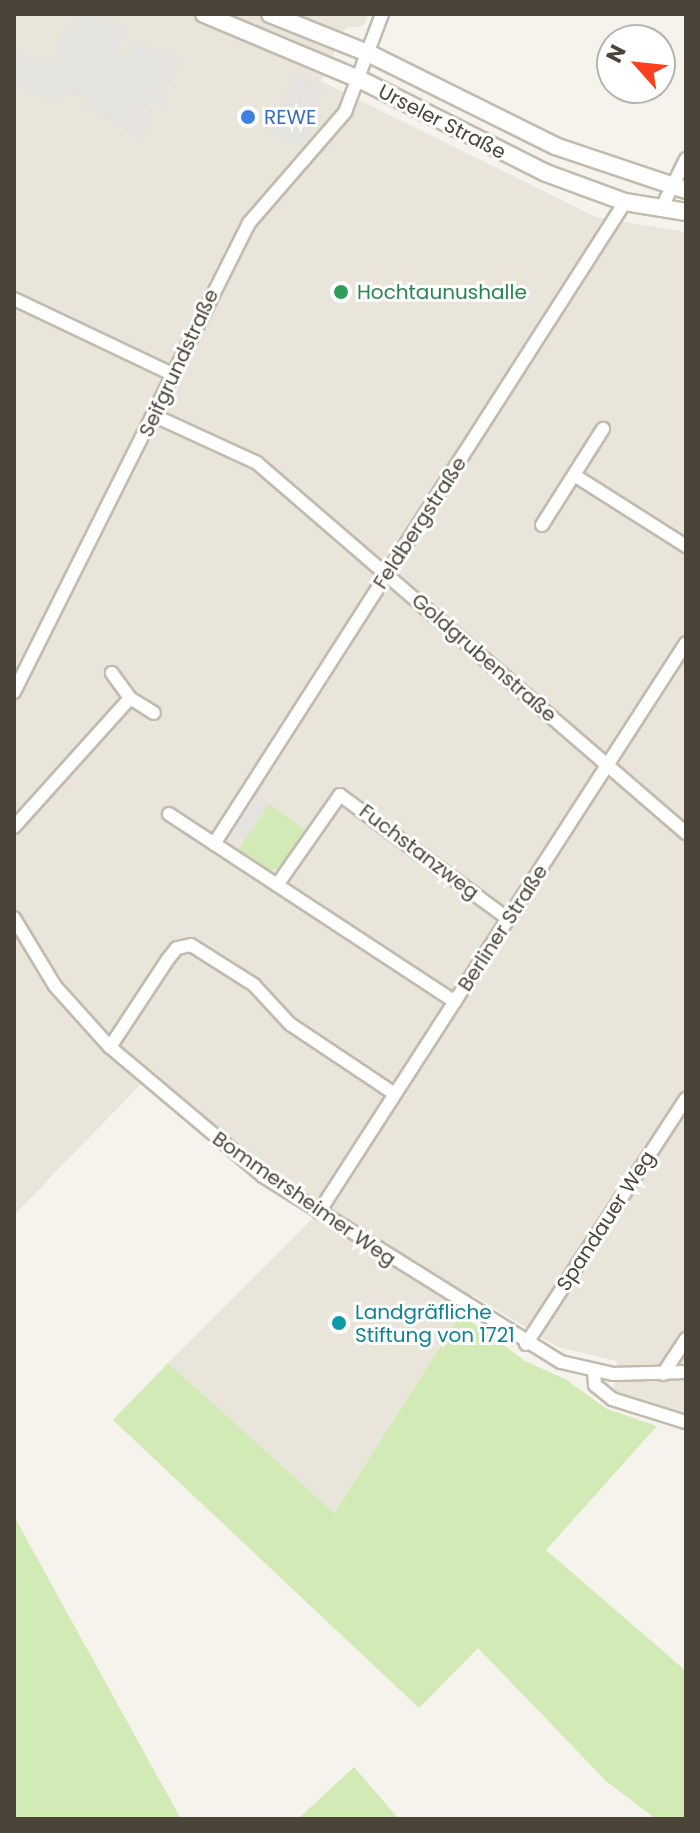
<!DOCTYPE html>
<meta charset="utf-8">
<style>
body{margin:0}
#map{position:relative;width:700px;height:1833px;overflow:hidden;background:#f6f3ec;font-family:Poppins,sans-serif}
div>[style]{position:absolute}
.residential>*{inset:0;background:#eae5da}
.green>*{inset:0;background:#d2eab5}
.parking>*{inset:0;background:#e5e3e0;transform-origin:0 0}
.roads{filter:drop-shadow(2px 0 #c2bbae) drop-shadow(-2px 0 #c2bbae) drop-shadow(0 2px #c2bbae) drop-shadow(0 -2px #c2bbae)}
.minor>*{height:12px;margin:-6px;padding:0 6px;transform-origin:6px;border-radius:6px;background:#fff}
.tertiary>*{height:16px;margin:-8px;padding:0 8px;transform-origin:8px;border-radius:8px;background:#fff}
.dots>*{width:22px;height:22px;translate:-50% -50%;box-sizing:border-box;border:4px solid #fff;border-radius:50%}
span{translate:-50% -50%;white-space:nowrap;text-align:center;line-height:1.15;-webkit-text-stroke:6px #fff;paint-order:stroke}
.shop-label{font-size:20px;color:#366cbe}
.left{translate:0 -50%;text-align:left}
.street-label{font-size:20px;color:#4b4439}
.leisure-label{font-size:20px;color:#27864d}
.culture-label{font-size:20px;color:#0d838f}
.frame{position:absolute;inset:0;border:16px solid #4b4439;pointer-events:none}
.north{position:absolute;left:596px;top:24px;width:80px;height:80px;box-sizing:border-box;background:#fff;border:2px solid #b7b4b0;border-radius:50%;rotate:297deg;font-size:22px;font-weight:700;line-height:32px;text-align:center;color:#4b4439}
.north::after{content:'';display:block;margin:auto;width:28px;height:36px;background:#fc3f1d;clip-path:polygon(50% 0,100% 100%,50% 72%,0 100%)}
</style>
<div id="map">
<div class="residential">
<i style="clip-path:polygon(14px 14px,369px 14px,363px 26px,346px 28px,321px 81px,596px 217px,686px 232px,686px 1415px,613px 1392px,617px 1361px,558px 1347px,473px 1295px,333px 1514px,168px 1363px,318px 1213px,146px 1079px,14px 1215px)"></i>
</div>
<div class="green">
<i style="clip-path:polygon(269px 804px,307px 831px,283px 867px,266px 871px,237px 852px)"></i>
<i style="clip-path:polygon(461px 1314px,525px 1361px,565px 1379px,607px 1409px,657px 1426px,546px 1550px,686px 1671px,686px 1819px,656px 1819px,606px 1781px,478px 1648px,419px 1708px,113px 1420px,168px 1363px,334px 1513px)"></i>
<i style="clip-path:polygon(14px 1516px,33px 1551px,181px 1819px,14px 1819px)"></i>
<i style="clip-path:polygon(354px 1767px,399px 1819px,300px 1819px,299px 1818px)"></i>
</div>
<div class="parking">
<i style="clip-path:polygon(79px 14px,126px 25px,116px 52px,128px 56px,133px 42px,180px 58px,172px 81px,159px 87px,169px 107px,154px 101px,142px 108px,149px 122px,142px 139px,86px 107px,88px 100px,65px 91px,54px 101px,14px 86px,14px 51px,53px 65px,68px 24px,77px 27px)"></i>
<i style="clip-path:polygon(296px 74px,323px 88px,311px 113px,319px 116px,303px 147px,269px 133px)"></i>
<i style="left:257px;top:796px;width:14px;height:44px;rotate:34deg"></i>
</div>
<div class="roads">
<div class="minor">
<i style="left:661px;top:209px;width:56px;rotate:-63.4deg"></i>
<i style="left:14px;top:299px;width:177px;rotate:25.4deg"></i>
<i style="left:155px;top:416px;width:112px;rotate:24.7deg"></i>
<i style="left:257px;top:463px;width:567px;rotate:40.78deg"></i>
<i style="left:574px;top:475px;width:133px;rotate:32.4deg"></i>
<i style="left:542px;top:525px;width:114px;rotate:-57.6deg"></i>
<i style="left:14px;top:692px;width:525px;rotate:-63.39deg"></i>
<i style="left:249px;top:223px;width:147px;rotate:-49.1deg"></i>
<i style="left:345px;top:112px;width:105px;rotate:-69.3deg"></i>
<i style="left:130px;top:698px;width:28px;rotate:32deg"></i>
<i style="left:169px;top:814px;width:342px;rotate:33.3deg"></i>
<i style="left:14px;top:827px;width:173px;rotate:-48deg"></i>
<i style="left:130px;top:698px;width:31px;rotate:-126deg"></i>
<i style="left:214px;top:844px;width:762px;rotate:-57.37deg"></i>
<i style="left:277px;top:885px;width:110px;rotate:-55deg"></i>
<i style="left:340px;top:795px;width:209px;rotate:36.4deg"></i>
<i style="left:14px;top:918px;width:79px;rotate:58.9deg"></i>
<i style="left:55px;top:986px;width:82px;rotate:48deg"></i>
<i style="left:110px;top:1047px;width:200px;rotate:40.1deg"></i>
<i style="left:263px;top:1176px;width:351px;rotate:32deg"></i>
<i style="left:561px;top:1362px;width:53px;rotate:13deg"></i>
<i style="left:613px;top:1374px;width:73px;rotate:-1.6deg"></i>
<i style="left:110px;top:1047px;width:105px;rotate:-56.6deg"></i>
<i style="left:168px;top:959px;width:14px;rotate:-51deg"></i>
<i style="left:177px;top:948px;width:14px;rotate:-12deg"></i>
<i style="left:191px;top:945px;width:75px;rotate:32.4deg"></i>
<i style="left:254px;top:985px;width:53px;rotate:47.3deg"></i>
<i style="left:290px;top:1024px;width:126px;rotate:33.7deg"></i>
<i style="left:319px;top:1212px;width:677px;rotate:-57.18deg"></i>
<i style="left:526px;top:1344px;width:293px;rotate:-56.9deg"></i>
<i style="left:594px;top:1371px;width:14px;rotate:86deg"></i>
<i style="left:595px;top:1385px;width:22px;rotate:39deg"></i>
<i style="left:612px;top:1399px;width:77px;rotate:17.3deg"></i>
<i style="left:663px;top:1374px;width:42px;rotate:-56.7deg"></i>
</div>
<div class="tertiary">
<i style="left:204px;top:14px;width:168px;rotate:22.8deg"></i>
<i style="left:359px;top:79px;width:209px;rotate:26.7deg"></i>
<i style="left:546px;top:173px;width:84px;rotate:20.2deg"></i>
<i style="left:625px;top:202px;width:62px;rotate:9.3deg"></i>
<i style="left:270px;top:14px;width:108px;rotate:21.8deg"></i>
<i style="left:370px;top:54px;width:207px;rotate:26.4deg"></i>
<i style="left:555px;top:146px;width:138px;rotate:18.6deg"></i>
</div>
</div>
<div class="dots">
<i style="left:248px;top:117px;background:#3f7fe0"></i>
<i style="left:341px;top:292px;background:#2e9e5b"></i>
<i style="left:339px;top:1323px;background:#0f9aa8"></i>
</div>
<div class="shop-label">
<span class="left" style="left:264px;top:117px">REWE</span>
</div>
<div class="street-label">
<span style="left:442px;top:122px;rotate:27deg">Urseler Straße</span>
<span style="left:179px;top:363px;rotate:-65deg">Seifgrundstraße</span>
<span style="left:420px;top:523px;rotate:-57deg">Feldbergstraße</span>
<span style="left:484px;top:658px;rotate:41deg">Goldgrubenstraße</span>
<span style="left:419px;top:852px;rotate:37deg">Fuchstanzweg</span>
<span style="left:503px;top:928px;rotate:-57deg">Berliner Straße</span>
<span style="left:304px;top:1199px;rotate:35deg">Bommersheimer Weg</span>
<span style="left:606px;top:1221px;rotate:-57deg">Spandauer Weg</span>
</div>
<div class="leisure-label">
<span class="left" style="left:357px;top:292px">Hochtaunushalle</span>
</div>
<div class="culture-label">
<span class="left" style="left:355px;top:1324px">Landgräfliche<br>Stiftung von 1721</span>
</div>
<div class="frame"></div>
<div class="north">N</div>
</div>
